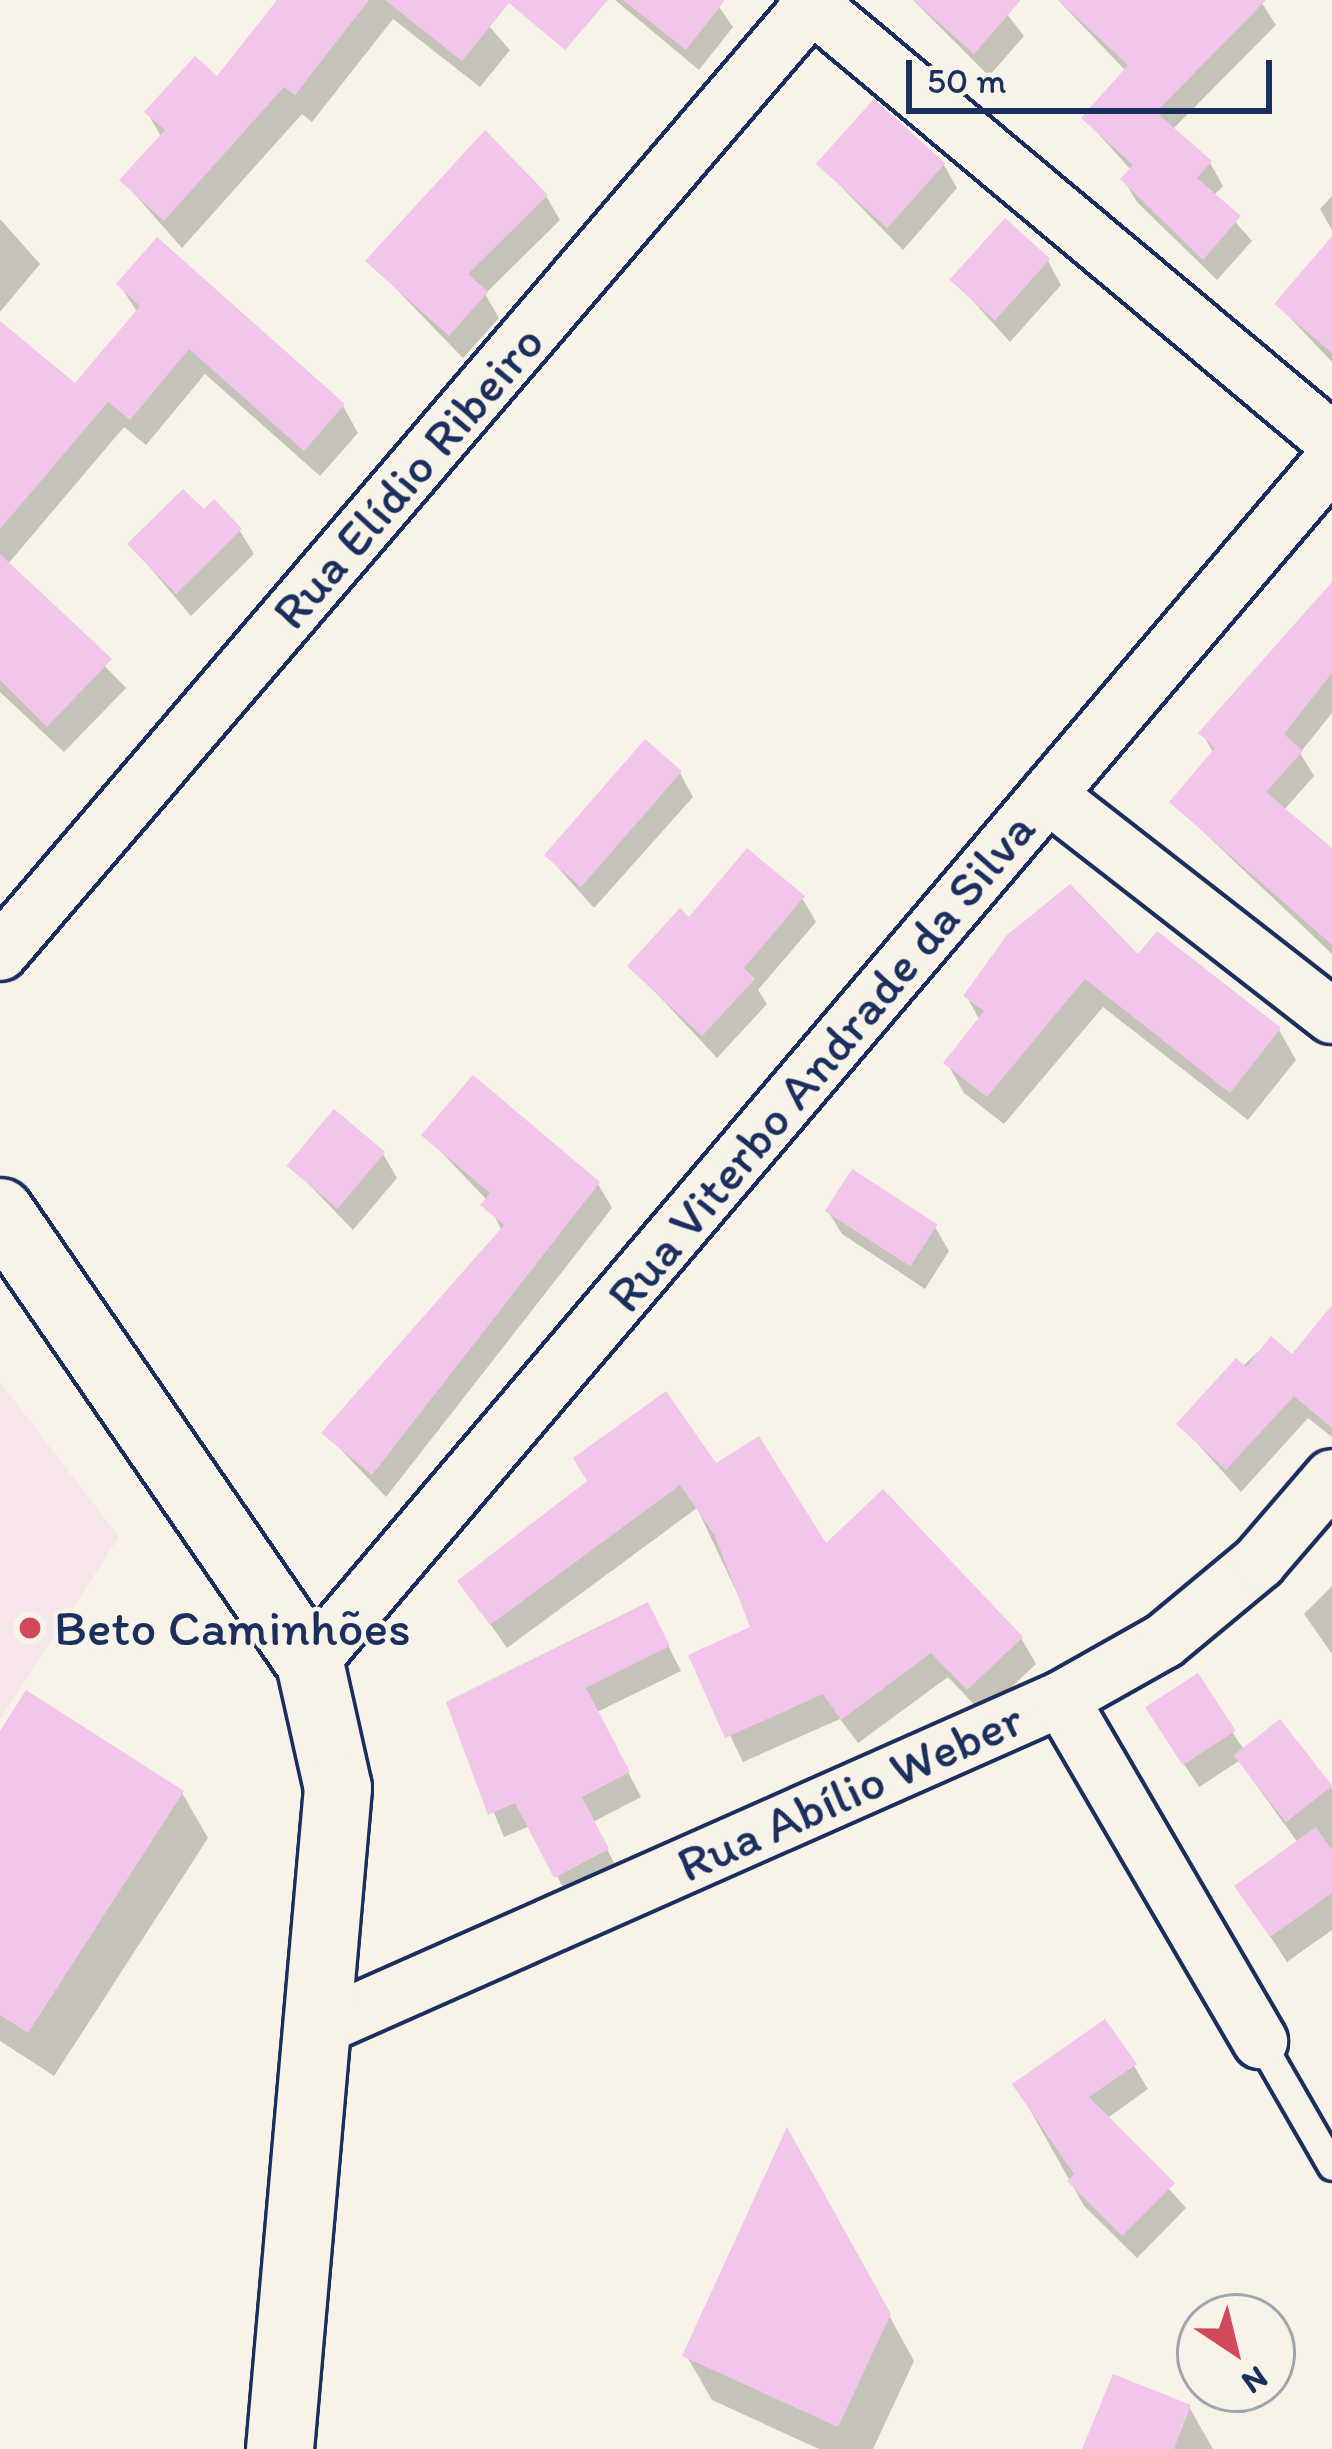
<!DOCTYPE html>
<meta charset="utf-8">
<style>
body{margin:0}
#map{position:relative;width:1332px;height:2449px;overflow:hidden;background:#f7f3e8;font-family:Itim,sans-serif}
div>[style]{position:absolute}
.built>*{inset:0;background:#f6e5e9}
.shadow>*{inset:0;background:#0003}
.building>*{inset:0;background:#f2c5ea;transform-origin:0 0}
.roads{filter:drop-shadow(3px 0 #1b2f5e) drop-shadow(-3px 0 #1b2f5e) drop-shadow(0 3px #1b2f5e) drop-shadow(0 -3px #1b2f5e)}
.service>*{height:27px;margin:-13.5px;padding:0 13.5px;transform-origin:13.5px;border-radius:13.5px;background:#f7f3e8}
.minor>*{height:54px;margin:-27px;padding:0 27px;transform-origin:27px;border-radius:27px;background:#f7f3e8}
.tertiary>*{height:66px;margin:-33px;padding:0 33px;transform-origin:33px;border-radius:33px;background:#f7f3e8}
.dots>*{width:33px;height:33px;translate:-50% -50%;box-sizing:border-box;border:6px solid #f7f3e8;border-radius:50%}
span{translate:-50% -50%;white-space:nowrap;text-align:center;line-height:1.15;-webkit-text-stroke:9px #f7f3e8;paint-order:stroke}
.street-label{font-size:51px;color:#1b2f5e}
.poi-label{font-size:51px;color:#1b2f5e}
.left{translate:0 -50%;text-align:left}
.north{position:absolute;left:1176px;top:2293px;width:120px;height:120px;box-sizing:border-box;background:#f7f3e8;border:3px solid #9fa5b1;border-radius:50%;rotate:145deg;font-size:33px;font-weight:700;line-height:48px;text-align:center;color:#1b2f5e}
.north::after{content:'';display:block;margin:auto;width:42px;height:54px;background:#d1495b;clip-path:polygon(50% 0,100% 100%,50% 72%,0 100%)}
.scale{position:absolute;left:906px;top:60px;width:366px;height:54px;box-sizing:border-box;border:6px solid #1b2f5e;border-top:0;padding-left:15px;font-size:36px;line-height:42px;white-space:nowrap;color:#1b2f5e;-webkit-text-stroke:9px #f7f3e8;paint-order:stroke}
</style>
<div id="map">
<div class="built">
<i style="clip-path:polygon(0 1382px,119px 1537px,0 1719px)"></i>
</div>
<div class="shadow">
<i style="clip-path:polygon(281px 0,466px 0,510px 50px,480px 87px,393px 19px,312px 122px,302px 114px,182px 248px,123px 181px,162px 138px,147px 112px,217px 80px)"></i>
<i style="clip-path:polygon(615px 0,714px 0,733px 27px,699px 70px)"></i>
<i style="clip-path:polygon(913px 0,996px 0,1024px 36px,989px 76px)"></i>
<i style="clip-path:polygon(1058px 0,1260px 0,1276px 25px,1172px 130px,1210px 163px,1223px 186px,1213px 196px,1252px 241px,1217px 280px,1137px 202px,1124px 180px,1132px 171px,1084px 118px,1126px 71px)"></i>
<i style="clip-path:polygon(819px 164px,944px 165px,957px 188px,903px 250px)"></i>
<i style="clip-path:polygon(546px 196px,560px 220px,485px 294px,499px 318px,463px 358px,369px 261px)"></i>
<i style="clip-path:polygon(1332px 196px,1332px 230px,1320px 209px)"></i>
<i style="clip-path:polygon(0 219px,40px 264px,0 312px)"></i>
<i style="clip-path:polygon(1332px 241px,1332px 362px,1278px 305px)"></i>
<i style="clip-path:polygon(1048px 261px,1061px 285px,1010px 342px,954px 280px)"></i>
<i style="clip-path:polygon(119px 284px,343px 406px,358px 433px,320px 476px,205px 374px,146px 445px,124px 427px,7px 565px,126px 688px,64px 752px,0 692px,0 325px,76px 387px,138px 313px)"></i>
<i style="clip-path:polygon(204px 513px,240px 531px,254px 554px,191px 616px,131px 545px)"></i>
<i style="clip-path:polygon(1332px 586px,1332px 713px,1300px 753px,1314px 776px,1283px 811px,1332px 852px,1332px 954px,1173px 803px,1214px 754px,1202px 733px)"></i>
<i style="clip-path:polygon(680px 773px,693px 797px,594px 908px,545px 853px)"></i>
<i style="clip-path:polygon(802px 898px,816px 922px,758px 990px,767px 1004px,717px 1058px,631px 966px,689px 921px)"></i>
<i style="clip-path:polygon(1139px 959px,1279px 1030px,1296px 1060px,1248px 1120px,1103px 1007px,1004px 1124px,964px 1093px,947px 1063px,980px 1021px,967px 997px)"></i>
<i style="clip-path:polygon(425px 1135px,598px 1184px,612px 1208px,386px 1497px,325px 1433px,502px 1232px,488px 1201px)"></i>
<i style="clip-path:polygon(383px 1154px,397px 1178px,353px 1230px,291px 1166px)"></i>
<i style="clip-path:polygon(828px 1211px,935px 1227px,949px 1251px,925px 1289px,842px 1234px)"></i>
<i style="clip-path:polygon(1332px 1310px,1332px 1437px,1308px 1418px,1241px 1492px,1180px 1424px,1271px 1340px,1292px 1358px)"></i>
<i style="clip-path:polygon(715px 1467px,826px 1548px,1021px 1638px,1036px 1664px,983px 1714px,948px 1677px,858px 1743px,840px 1719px,743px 1762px,692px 1657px,754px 1629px,697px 1508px,507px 1648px,461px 1582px)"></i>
<i style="clip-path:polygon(1332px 1586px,1332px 1654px,1304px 1614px)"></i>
<i style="clip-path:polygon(660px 1630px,681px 1671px,597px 1712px,641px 1797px,593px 1822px,620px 1874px,570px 1900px,530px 1826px,504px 1837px,449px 1703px)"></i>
<i style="clip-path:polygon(1197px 1677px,1244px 1750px,1280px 1723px,1332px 1789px,1332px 1930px,1287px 1962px,1238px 1887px,1298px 1843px,1239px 1761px,1199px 1787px,1163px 1732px)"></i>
<i style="clip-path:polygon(0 1736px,182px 1793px,208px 1838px,54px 2076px,0 2041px)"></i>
<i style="clip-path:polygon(1134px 2066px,1148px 2089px,1106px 2119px,1186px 2208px,1137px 2258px,1084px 2206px,1016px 2085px)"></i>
<i style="clip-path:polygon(812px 2175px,914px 2361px,873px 2449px,819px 2449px,712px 2400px,686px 2355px)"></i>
<i style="clip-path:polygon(1189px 2407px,1213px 2449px,1086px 2449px)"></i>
</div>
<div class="building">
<i style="clip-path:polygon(277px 0,369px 0,295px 95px,284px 87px,164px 221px,119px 180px,165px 130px,144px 112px,195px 56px,217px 76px)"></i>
<i style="clip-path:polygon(385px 0,608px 0,565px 50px,509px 3px,462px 61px)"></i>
<i style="clip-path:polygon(623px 0,725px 0,686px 50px)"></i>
<i style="clip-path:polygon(913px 0,1021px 0,974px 54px)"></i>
<i style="clip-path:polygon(1058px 0,1266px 0,1156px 112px,1212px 161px,1197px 178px,1241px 216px,1203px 260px,1120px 179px,1133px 165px,1081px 118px,1128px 65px)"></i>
<i style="left:874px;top:99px;width:96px;height:87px;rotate:42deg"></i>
<i style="clip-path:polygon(485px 130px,548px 195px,468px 274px,488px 292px,449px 336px,365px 261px)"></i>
<i style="left:1005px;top:218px;width:61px;height:83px;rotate:42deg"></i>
<i style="clip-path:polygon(1332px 236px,1332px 353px,1274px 304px)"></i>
<i style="clip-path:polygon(157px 237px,345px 404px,304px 451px,189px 349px,130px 420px,108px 402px,0 529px,0 321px,75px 383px,140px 306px,116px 284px)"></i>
<i style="clip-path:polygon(183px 489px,204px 509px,214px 499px,242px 529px,176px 594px,127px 544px)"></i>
<i style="clip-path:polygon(0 554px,112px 659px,47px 727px,0 680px)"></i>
<i style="clip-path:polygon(1332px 582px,1332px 673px,1284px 734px,1303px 751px,1266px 792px,1332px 848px,1332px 945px,1169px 802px,1215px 748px,1198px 733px)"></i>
<i style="left:645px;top:739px;width:49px;height:154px;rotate:41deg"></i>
<i style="clip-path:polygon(747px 848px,805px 896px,744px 968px,755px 979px,702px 1036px,627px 966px,680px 908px,689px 917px)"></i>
<i style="clip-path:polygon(1070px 884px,1138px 954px,1157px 931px,1281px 1028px,1230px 1093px,1085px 979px,987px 1097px,943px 1063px,984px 1011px,963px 996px,1007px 935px)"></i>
<i style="clip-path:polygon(473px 1075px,600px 1182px,372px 1475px,321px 1433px,504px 1225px,480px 1205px,490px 1193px,421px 1135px)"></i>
<i style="left:334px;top:1109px;width:67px;height:74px;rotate:40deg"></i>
<i style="left:852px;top:1169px;width:102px;height:50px;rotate:33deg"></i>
<i style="clip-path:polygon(1332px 1305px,1332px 1428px,1294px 1396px,1226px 1470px,1176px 1424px,1236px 1358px,1246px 1367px,1271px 1336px,1292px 1354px)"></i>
<i style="clip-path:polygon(666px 1391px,716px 1463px,759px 1436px,826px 1543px,883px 1489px,1023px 1637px,967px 1690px,931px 1653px,841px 1720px,823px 1694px,725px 1738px,688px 1655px,750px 1627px,715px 1536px,680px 1485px,490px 1625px,457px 1581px,587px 1481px,573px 1458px)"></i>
<i style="clip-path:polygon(648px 1602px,670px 1646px,586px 1688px,630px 1772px,582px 1797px,609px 1849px,554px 1878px,515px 1803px,488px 1815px,446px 1702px)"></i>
<i style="left:1198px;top:1673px;width:69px;height:63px;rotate:57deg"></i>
<i style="clip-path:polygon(26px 1690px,184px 1791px,28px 2033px,0 2015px,0 1731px)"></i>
<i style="left:1280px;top:1719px;width:85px;height:59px;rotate:52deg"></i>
<i style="clip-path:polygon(1316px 1827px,1332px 1850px,1332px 1893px,1270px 1937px,1234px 1886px)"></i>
<i style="clip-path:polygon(1105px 2019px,1137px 2064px,1089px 2097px,1175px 2183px,1122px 2236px,1067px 2181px,1074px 2174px,1012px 2084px)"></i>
<i style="clip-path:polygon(787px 2127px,891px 2314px,838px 2427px,682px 2356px)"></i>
<i style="clip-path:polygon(1113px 2374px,1191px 2405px,1174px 2449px,1082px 2449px)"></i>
</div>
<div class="roads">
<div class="service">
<i style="left:1260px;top:2041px;width:144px;rotate:60.1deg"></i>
</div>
<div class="minor">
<i style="left:806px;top:0;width:686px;rotate:39.91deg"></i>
<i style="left:1048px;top:795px;width:360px;rotate:37.9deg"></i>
<i style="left:0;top:953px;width:1255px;rotate:-49.43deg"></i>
<i style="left:310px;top:1663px;width:1578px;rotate:-49.63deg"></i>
<i style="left:1061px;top:1699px;width:396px;rotate:59.8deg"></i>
<i style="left:317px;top:2029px;width:814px;rotate:-23.92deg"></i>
<i style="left:1061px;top:1699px;width:118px;rotate:-29.4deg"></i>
<i style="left:1164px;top:1641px;width:124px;rotate:-39.7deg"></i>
<i style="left:1259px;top:1562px;width:112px;rotate:-49.3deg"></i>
</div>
<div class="tertiary">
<i style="left:0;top:1212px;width:547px;rotate:55.5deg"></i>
<i style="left:310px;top:1663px;width:128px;rotate:77.4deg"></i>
<i style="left:338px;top:1788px;width:664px;rotate:95.01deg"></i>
</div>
</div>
<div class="dots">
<i style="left:30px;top:1628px;background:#d1495b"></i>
</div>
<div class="street-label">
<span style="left:408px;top:477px;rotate:-49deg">Rua Elídio Ribeiro</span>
<span style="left:821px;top:1062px;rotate:-50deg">Rua Viterbo Andrade da Silva</span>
<span style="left:850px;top:1792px;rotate:-24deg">Rua Abílio Weber</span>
</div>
<div class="poi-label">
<span class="left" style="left:54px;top:1628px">Beto Caminhões</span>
</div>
<div class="north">N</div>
<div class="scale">50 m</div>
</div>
